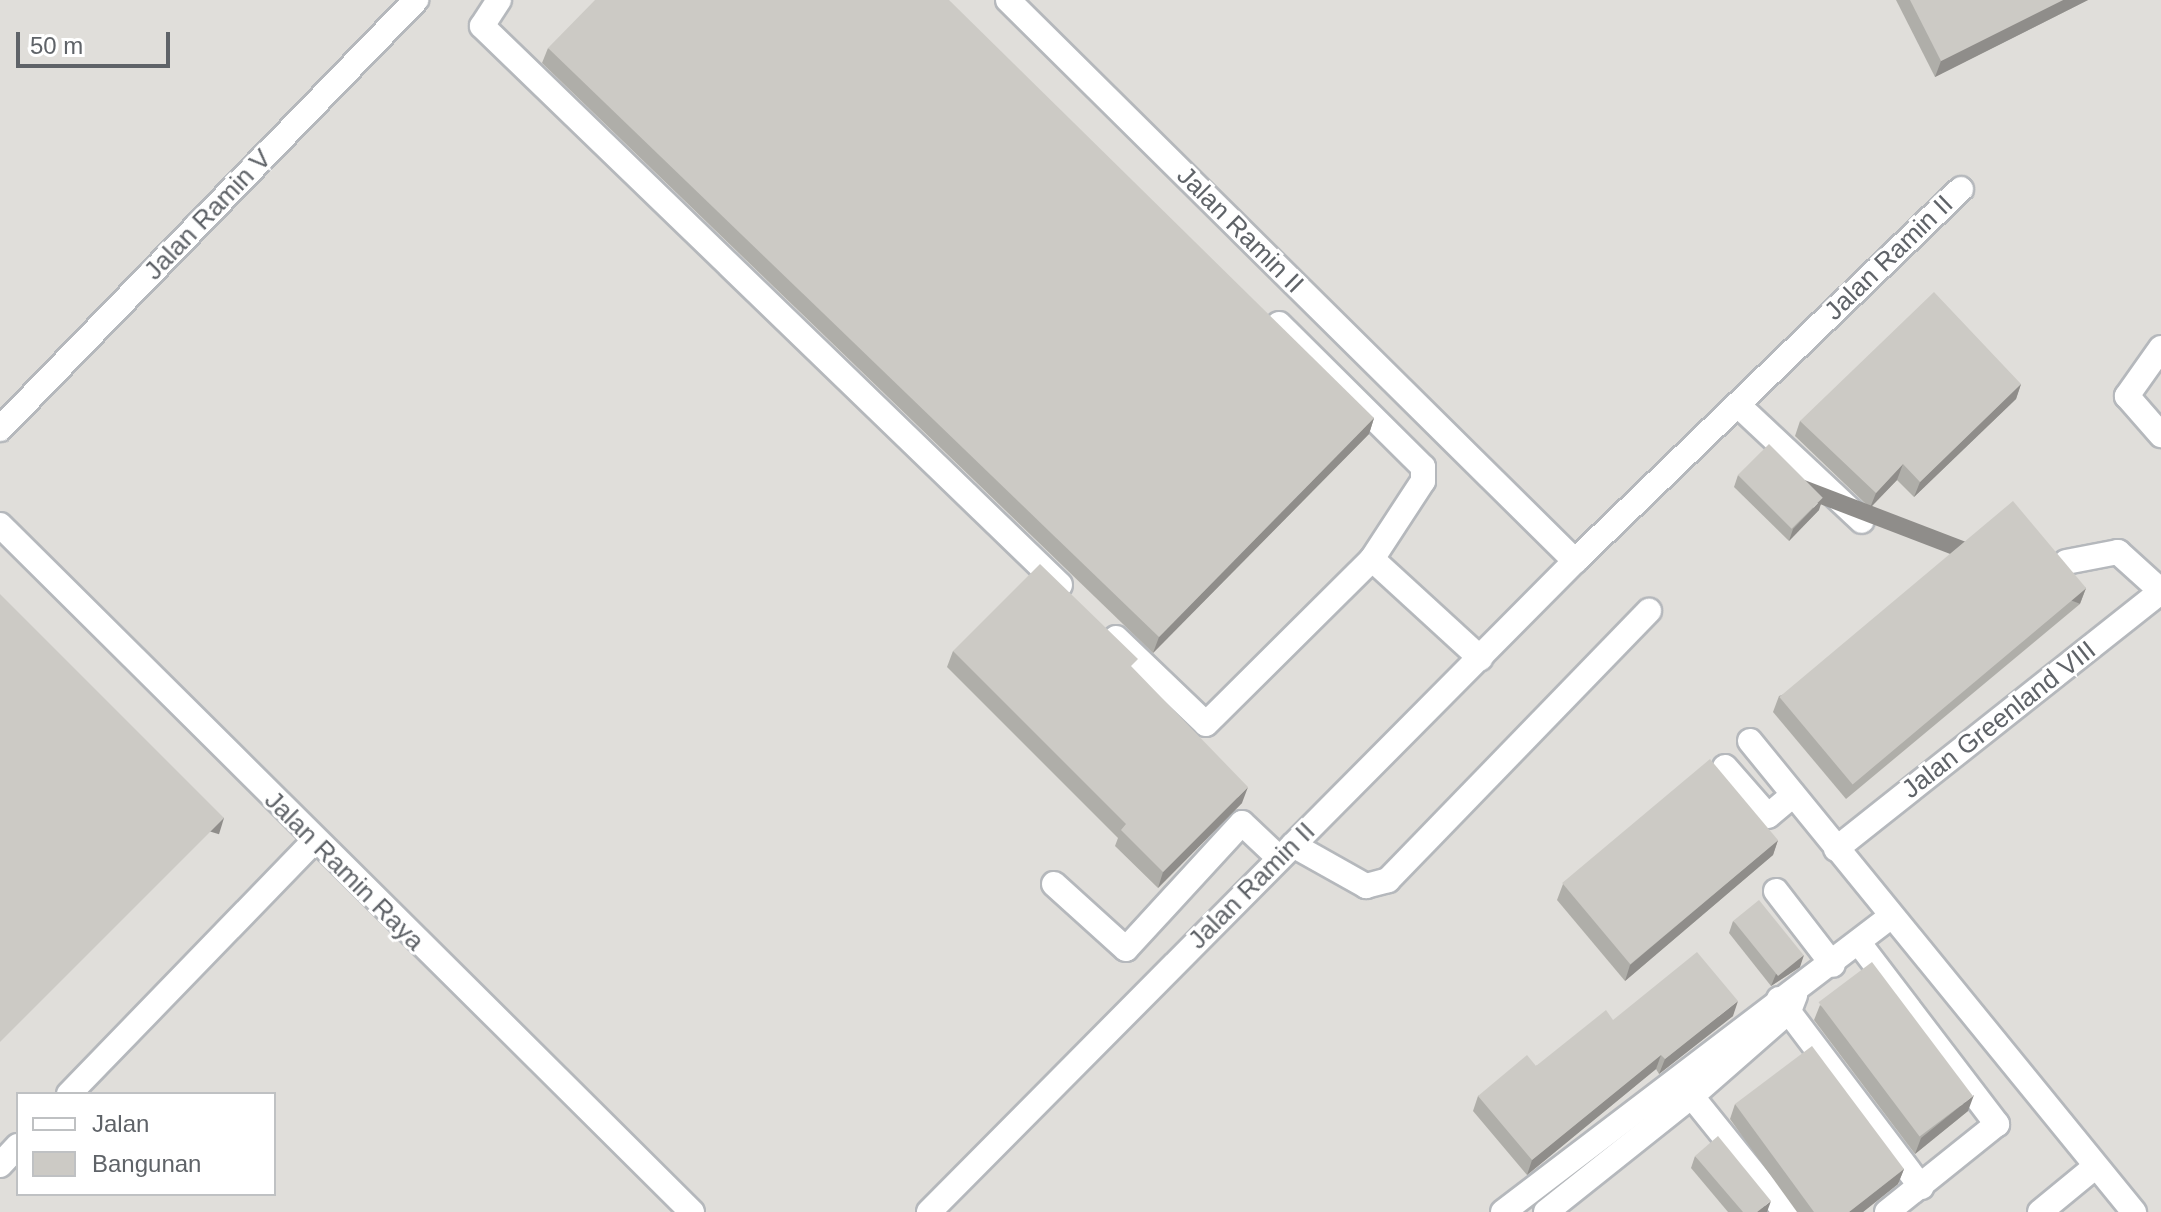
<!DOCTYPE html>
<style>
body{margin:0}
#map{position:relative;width:2161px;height:1212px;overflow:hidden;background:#f1efe8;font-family:Arial,sans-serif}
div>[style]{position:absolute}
.industrial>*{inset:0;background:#e0deda}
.roads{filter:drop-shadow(2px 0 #b5b8bc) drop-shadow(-2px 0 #b5b8bc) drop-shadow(0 2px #b5b8bc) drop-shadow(0 -2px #b5b8bc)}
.minor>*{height:24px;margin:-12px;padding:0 12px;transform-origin:12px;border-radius:12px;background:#fff}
.wall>*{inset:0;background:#afaea9}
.shaded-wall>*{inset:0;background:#8f8d8a;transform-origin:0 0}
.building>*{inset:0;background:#cccac5;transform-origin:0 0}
span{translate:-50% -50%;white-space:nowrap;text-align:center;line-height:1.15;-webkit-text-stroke:6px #fff;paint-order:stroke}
.street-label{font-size:26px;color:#5f6368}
.legend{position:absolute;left:16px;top:1092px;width:260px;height:104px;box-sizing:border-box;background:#fff;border:2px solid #bfc1c3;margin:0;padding:10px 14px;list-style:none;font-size:24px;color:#5f6368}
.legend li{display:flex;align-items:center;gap:16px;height:40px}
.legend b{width:40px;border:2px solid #bfc1c3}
.scale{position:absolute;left:16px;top:32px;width:154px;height:36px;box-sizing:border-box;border:4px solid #5f6368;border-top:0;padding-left:10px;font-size:24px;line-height:28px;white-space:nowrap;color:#5f6368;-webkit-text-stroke:6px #fff;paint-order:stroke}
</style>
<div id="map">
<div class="industrial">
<i style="clip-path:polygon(evenodd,0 0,2161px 0,2161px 1212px,0 1212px,0 0,18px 1094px,274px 1094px,274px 1194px,18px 1194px,18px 1094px)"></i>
</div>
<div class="roads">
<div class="minor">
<i style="left:499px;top:0;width:31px;rotate:123deg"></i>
<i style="left:482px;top:26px;width:804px;rotate:44.04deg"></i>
<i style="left:1008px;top:0;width:798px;rotate:44.7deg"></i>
<i style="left:1279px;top:324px;width:203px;rotate:44.8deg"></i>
<i style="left:1423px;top:467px;width:14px;rotate:90deg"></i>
<i style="left:1423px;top:481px;width:93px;rotate:123.2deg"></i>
<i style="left:1372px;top:559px;width:147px;rotate:42.5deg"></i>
<i style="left:2161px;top:348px;width:59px;rotate:125.3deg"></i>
<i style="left:2127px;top:396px;width:52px;rotate:48.9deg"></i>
<i style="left:1739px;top:406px;width:168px;rotate:43.1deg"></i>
<i style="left:0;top:429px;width:598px;rotate:-45.88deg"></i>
<i style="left:0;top:525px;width:975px;rotate:44.79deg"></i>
<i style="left:2066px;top:562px;width:53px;rotate:-10.9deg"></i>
<i style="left:2118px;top:552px;width:58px;rotate:42.2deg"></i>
<i style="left:1116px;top:638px;width:124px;rotate:43.7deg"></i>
<i style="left:1206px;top:724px;width:234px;rotate:-44.8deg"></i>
<i style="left:1750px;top:741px;width:608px;rotate:50.81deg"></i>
<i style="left:1725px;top:767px;width:65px;rotate:48.7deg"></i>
<i style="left:1768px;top:816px;width:33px;rotate:-40deg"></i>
<i style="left:1293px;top:845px;width:84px;rotate:29.3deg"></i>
<i style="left:1366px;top:886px;width:23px;rotate:-15deg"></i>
<i style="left:1388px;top:880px;width:375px;rotate:-45.9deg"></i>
<i style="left:1836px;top:849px;width:415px;rotate:-38.4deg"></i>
<i style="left:1054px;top:884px;width:97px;rotate:42.1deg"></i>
<i style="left:1126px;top:949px;width:171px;rotate:-47.4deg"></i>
<i style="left:1242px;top:823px;width:51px;rotate:43.4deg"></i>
<i style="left:1776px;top:891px;width:93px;rotate:52.4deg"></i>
<i style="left:1859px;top:943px;width:228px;rotate:52.7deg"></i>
<i style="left:1997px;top:1124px;width:141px;rotate:141.3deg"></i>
<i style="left:1779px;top:999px;width:236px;rotate:52.9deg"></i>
<i style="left:1681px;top:1083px;width:166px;rotate:51.1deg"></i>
<i style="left:69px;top:1094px;width:351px;rotate:-45.9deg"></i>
<i style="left:0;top:1165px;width:26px;rotate:-47deg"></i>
<i style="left:929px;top:1212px;width:917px;rotate:-45.22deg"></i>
<i style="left:1575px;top:561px;width:536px;rotate:-43.94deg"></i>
<i style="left:1503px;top:1212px;width:488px;rotate:-37.3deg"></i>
<i style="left:1546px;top:1212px;width:186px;rotate:-38.5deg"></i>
<i style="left:1692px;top:1096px;width:129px;rotate:-41.2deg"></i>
<i style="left:1789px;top:1011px;width:17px;rotate:-69deg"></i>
<i style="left:2040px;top:1212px;width:72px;rotate:-39.4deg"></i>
</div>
</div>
<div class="wall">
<i style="clip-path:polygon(1896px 0,2088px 0,1935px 77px)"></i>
<i style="clip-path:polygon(548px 48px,1374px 418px,1369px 434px,1153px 653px,542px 63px)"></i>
<i style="clip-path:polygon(2021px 384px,2016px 399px,1914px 497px,1897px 480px,1870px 508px,1795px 436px,1800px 421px)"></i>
<i style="clip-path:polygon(1738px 475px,1819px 510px,1789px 541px,1734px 487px)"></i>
<i style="clip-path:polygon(2086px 588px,2080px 604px,1846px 799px,1773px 712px,1779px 696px)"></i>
<i style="clip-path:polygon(953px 651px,1134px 670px,1242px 803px,1158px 888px,1115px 846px,1118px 838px,947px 667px)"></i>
<i style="clip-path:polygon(1778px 840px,1773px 855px,1625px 981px,1557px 900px,1563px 884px)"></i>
<i style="clip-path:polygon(1733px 921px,1800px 967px,1771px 986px,1729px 933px)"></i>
<i style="clip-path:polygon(1820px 1005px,1968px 1111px,1915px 1154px,1814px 1020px)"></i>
<i style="clip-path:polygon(1733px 1016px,1659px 1074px,1656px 1069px,1527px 1175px,1473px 1111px,1478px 1096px,1536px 1066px,1613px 1020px)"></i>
<i style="clip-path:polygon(1735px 1104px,1904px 1169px,1898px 1184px,1863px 1212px,1797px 1212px,1730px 1119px)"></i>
<i style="clip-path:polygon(1695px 1156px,1767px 1212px,1728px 1212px,1691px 1168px)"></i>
</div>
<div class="shaded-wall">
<i style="clip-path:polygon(2063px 0,2088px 0,1935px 77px,1941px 61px)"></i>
<i style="clip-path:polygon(2021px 384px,2016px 399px,1914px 497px,1920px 482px)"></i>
<i style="clip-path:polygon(1374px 418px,1369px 434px,1153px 653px,1159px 637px)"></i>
<i style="clip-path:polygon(1903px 464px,1897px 480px,1870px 508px,1876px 493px)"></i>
<i style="clip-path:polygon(1823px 498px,1819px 510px,1789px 541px,1793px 529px)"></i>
<i style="left:2086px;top:588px;width:17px;height:305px;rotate:111deg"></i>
<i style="clip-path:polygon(1248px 787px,1242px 803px,1158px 888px,1163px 872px)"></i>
<i style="left:224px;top:818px;width:17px;height:317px;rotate:107deg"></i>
<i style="clip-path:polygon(1778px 840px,1773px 855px,1625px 981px,1630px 965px)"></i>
<i style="clip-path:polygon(1804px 955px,1800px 967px,1771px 986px,1776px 974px)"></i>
<i style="clip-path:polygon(1738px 1001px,1733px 1016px,1659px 1074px,1665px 1059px)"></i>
<i style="clip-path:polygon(1661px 1055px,1656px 1069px,1527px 1175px,1532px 1160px)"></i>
<i style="clip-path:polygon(1974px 1095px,1968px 1111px,1915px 1154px,1921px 1138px)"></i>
<i style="clip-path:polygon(1904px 1169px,1898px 1184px,1863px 1212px,1849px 1212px)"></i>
<i style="clip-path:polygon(1771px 1201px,1767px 1212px,1757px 1212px)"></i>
</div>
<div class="building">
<i style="clip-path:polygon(595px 0,949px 0,1374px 418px,1159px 637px,548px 48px)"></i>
<i style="clip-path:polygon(1910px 0,2063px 0,1941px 61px)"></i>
<i style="clip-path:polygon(1934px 292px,2021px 384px,1920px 482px,1903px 464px,1876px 493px,1800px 421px)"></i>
<i style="left:1769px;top:444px;width:76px;height:44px;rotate:45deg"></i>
<i style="left:2013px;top:501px;width:114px;height:305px;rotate:50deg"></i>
<i style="clip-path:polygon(1040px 564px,1138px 659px,1131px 666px,1248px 787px,1163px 872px,1121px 830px,1126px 824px,953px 651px)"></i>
<i style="clip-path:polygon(0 594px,224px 818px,0 1042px)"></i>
<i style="left:1710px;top:759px;width:106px;height:193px;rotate:50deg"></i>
<i style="left:1759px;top:900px;width:71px;height:33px;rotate:51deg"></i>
<i style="clip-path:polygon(1697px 952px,1738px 1001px,1665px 1059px,1661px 1055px,1532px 1160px,1478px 1096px,1527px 1055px,1536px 1066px,1606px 1010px,1613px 1020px)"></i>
<i style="left:1872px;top:962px;width:168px;height:67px;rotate:53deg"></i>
<i style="clip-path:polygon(1812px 1046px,1904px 1169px,1849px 1212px,1814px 1212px,1735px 1104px)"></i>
<i style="clip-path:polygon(1718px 1136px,1771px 1201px,1757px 1212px,1743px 1212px,1695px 1156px)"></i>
</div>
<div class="street-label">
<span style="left:208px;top:215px;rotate:-46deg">Jalan Ramin V</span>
<span style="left:1240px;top:230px;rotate:45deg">Jalan Ramin II</span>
<span style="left:1889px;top:258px;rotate:-44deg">Jalan Ramin II</span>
<span style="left:1999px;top:720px;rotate:-38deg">Jalan Greenland VIII</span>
<span style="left:344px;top:871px;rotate:45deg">Jalan Ramin Raya</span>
<span style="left:1252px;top:886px;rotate:-45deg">Jalan Ramin II</span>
</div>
<ul class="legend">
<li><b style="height:10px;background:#fff"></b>Jalan</li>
<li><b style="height:22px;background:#cccac5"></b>Bangunan</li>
</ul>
<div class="scale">50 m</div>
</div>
